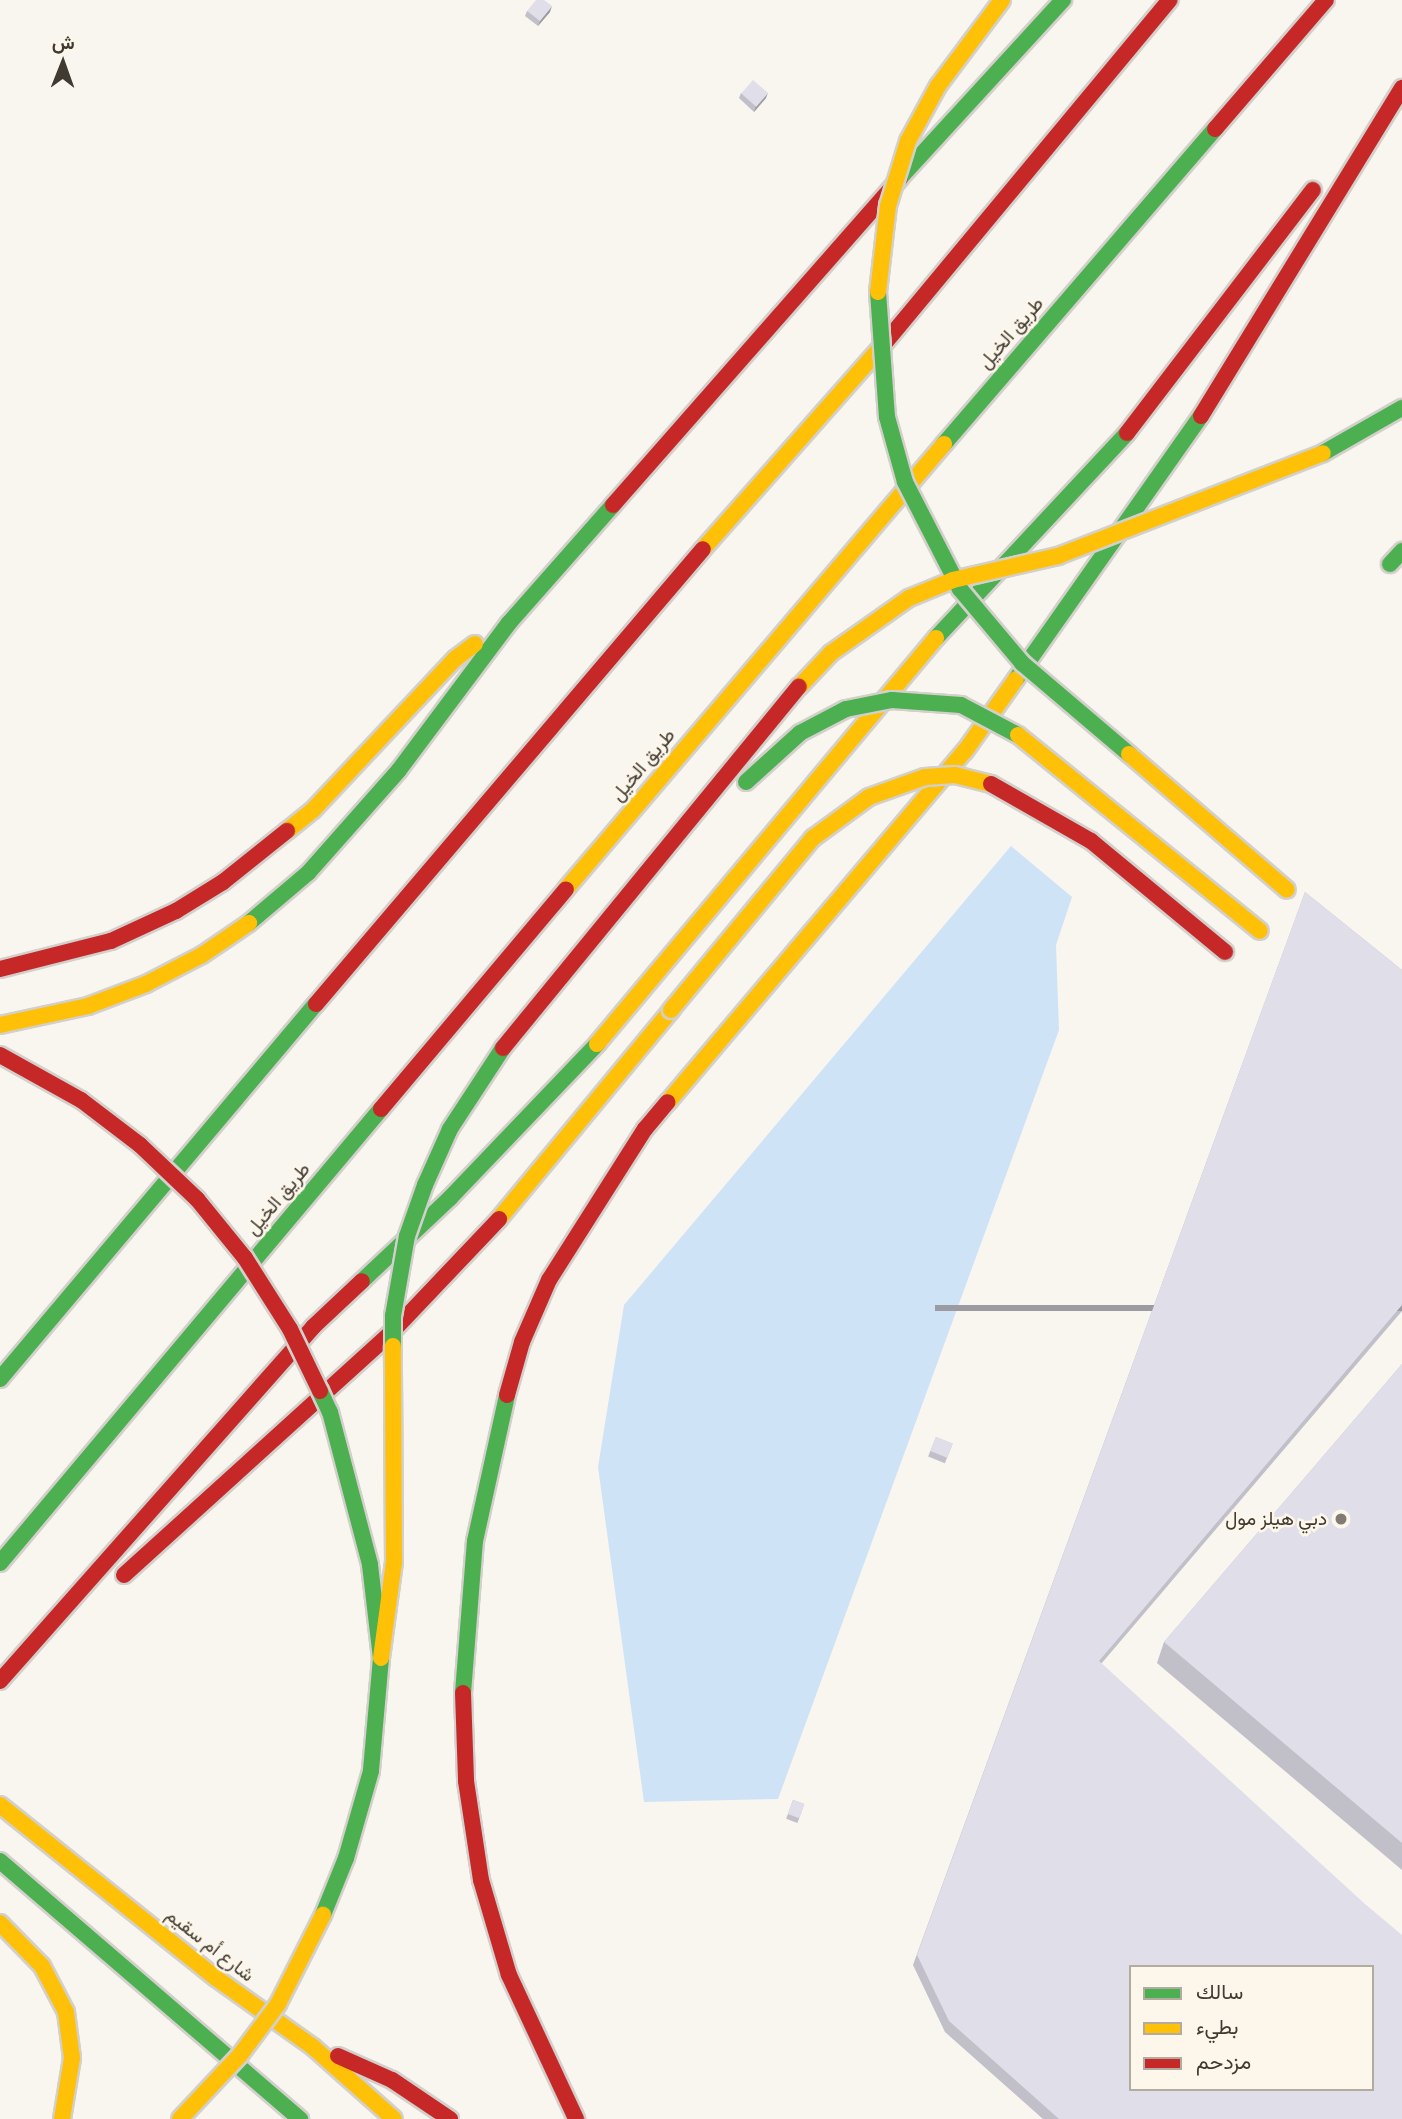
<!DOCTYPE html>
<meta charset="utf-8">
<style>
body{margin:0}
#map{position:relative;width:1402px;height:2119px;overflow:hidden;background:#f9f5ef;font-family:Ubuntu,Vazirmatn,sans-serif}
div>[style]{position:absolute}
.water>*{inset:0;background:#cfe3f7}
.roads{filter:drop-shadow(2px 0 #d3d0cc) drop-shadow(-2px 0 #d3d0cc) drop-shadow(0 2px #d3d0cc) drop-shadow(0 -2px #d3d0cc)}
.fast>*{height:16px;margin:-8px;padding:0 8px;transform-origin:8px;border-radius:8px;background:#4caf50}
.slow>*{height:16px;margin:-8px;padding:0 8px;transform-origin:8px;border-radius:8px;background:#ffc107}
.jam>*{height:16px;margin:-8px;padding:0 8px;transform-origin:8px;border-radius:8px;background:#c62828}
.bridges{filter:drop-shadow(2px 0 #d3d0cc) drop-shadow(-2px 0 #d3d0cc) drop-shadow(0 2px #d3d0cc) drop-shadow(0 -2px #d3d0cc)}
.fast-bridge>*{height:16px;margin:-8px;padding:0 8px;transform-origin:8px;border-radius:8px;background:#4caf50}
.slow-bridge>*{height:16px;margin:-8px;padding:0 8px;transform-origin:8px;border-radius:8px;background:#ffc107}
.jam-bridge>*{height:16px;margin:-8px;padding:0 8px;transform-origin:8px;border-radius:8px;background:#c62828}
.wall>*{inset:0;background:#c1bfc8;transform-origin:0 0}
.shaded-wall>*{inset:0;background:#9d9ba2;transform-origin:0 0}
.building>*{inset:0;background:#e0dee8;transform-origin:0 0}
.dots>*{width:19px;height:19px;translate:-50% -50%;box-sizing:border-box;border:4px solid #fdf6eb;border-radius:50%}
span{translate:-50% -50%;white-space:nowrap;text-align:center;line-height:1.15;-webkit-text-stroke:5px #fdf6eb;paint-order:stroke}
.street-label{font-size:19px;color:#413a30}
.poi-label{font-size:19px;color:#413a30}
.right{translate:-100% -50%;text-align:right}
.legend{position:absolute;left:1129px;top:1965px;width:245px;height:126px;box-sizing:border-box;background:#fdf6eb;border:2px solid #b2aba0;margin:0;padding:9px 12px;list-style:none;font-size:21px;color:#413a30}
.legend li{display:flex;align-items:center;gap:14px;height:35px}
.legend b{width:35px;border:2px solid #b2aba0}
.north{position:absolute;left:28px;top:28px;width:70px;height:70px;-webkit-text-stroke:5px #fdf6eb;paint-order:stroke;rotate:1deg;font-size:19px;font-weight:700;line-height:28px;text-align:center;color:#413a30}
.north::after{content:'';display:block;margin:auto;width:24px;height:32px;background:#413a30;clip-path:polygon(50% 0,100% 100%,50% 72%,0 100%)}
</style>
<div id="map">
<div class="water">
<i style="clip-path:polygon(1011px 846px,1072px 897px,1056px 945px,1059px 1030px,778px 1799px,644px 1802px,598px 1467px,624px 1305px)"></i>
</div>
<div class="roads">
<div class="fast">
<i style="left:899px;top:179px;width:243px;rotate:-47.5deg"></i>
<i style="left:944px;top:444px;width:416px;rotate:-49.3deg"></i>
<i style="left:1390px;top:564px;width:18px;rotate:-47deg"></i>
<i style="left:936px;top:638px;width:280px;rotate:-47deg"></i>
<i style="left:1016px;top:679px;width:322px;rotate:-54.9deg"></i>
<i style="left:249px;top:923px;width:77px;rotate:-40.3deg"></i>
<i style="left:308px;top:873px;width:137px;rotate:-48.5deg"></i>
<i style="left:399px;top:770px;width:184px;rotate:-53.2deg"></i>
<i style="left:509px;top:623px;width:157px;rotate:-48.6deg"></i>
<i style="left:362px;top:1281px;width:121px;rotate:-43.3deg"></i>
<i style="left:450px;top:1198px;width:213px;rotate:-46.3deg"></i>
<i style="left:0;top:1379px;width:490px;rotate:-49.9deg"></i>
<i style="left:0;top:1563px;width:593px;rotate:-50deg"></i>
<i style="left:463px;top:1693px;width:152px;rotate:-85.5deg"></i>
<i style="left:475px;top:1541px;width:149px;rotate:-77.6deg"></i>
<i style="left:0;top:1861px;width:396px;rotate:40.7deg"></i>
</div>
<div class="slow">
<i style="left:703px;top:549px;width:273px;rotate:-48.6deg"></i>
<i style="left:287px;top:831px;width:33px;rotate:-39deg"></i>
<i style="left:313px;top:810px;width:207px;rotate:-46.8deg"></i>
<i style="left:455px;top:659px;width:25px;rotate:-37deg"></i>
<i style="left:566px;top:889px;width:584px;rotate:-49.65deg"></i>
<i style="left:0;top:1025px;width:90px;rotate:-12.2deg"></i>
<i style="left:88px;top:1006px;width:62px;rotate:-20.8deg"></i>
<i style="left:146px;top:984px;width:63px;rotate:-27.4deg"></i>
<i style="left:202px;top:955px;width:57px;rotate:-34.2deg"></i>
<i style="left:597px;top:1044px;width:529px;rotate:-50.14deg"></i>
<i style="left:668px;top:1102px;width:460px;rotate:-49.8deg"></i>
<i style="left:965px;top:751px;width:88px;rotate:-54.7deg"></i>
<i style="left:499px;top:1219px;width:271px;rotate:-50.5deg"></i>
<i style="left:0;top:1805px;width:277px;rotate:38.7deg"></i>
<i style="left:216px;top:1978px;width:119px;rotate:35.4deg"></i>
<i style="left:313px;top:2047px;width:108px;rotate:41.6deg"></i>
<i style="left:0;top:1923px;width:60px;rotate:45.7deg"></i>
<i style="left:42px;top:1966px;width:52px;rotate:62.4deg"></i>
<i style="left:66px;top:2012px;width:46px;rotate:82.6deg"></i>
<i style="left:72px;top:2058px;width:62px;rotate:99.3deg"></i>
</div>
<div class="jam">
<i style="left:1215px;top:129px;width:170px;rotate:-49.3deg"></i>
<i style="left:884px;top:344px;width:447px;rotate:-50.3deg"></i>
<i style="left:1201px;top:416px;width:385px;rotate:-58.5deg"></i>
<i style="left:1127px;top:433px;width:306px;rotate:-52.6deg"></i>
<i style="left:613px;top:505px;width:434px;rotate:-48.7deg"></i>
<i style="left:0;top:969px;width:114px;rotate:-14.2deg"></i>
<i style="left:111px;top:941px;width:72px;rotate:-24.8deg"></i>
<i style="left:176px;top:911px;width:55px;rotate:-31.7deg"></i>
<i style="left:223px;top:882px;width:82px;rotate:-38.6deg"></i>
<i style="left:316px;top:1004px;width:597px;rotate:-49.62deg"></i>
<i style="left:381px;top:1109px;width:287px;rotate:-49.9deg"></i>
<i style="left:507px;top:1395px;width:55px;rotate:-74.2deg"></i>
<i style="left:522px;top:1342px;width:68px;rotate:-66.5deg"></i>
<i style="left:549px;top:1280px;width:179px;rotate:-57.6deg"></i>
<i style="left:645px;top:1129px;width:35px;rotate:-50deg"></i>
<i style="left:124px;top:1575px;width:358px;rotate:-42.2deg"></i>
<i style="left:389px;top:1335px;width:160px;rotate:-46.5deg"></i>
<i style="left:0;top:1681px;width:473px;rotate:-48.5deg"></i>
<i style="left:313px;top:1327px;width:67px;rotate:-43.2deg"></i>
<i style="left:463px;top:1693px;width:88px;rotate:88deg"></i>
<i style="left:466px;top:1781px;width:100px;rotate:81.4deg"></i>
<i style="left:481px;top:1880px;width:99px;rotate:73.6deg"></i>
<i style="left:509px;top:1975px;width:159px;rotate:65deg"></i>
<i style="left:338px;top:2056px;width:59px;rotate:24deg"></i>
<i style="left:392px;top:2080px;width:70px;rotate:33.9deg"></i>
</div>
</div>
<div class="bridges">
<div class="fast-bridge">
<i style="left:878px;top:292px;width:125px;rotate:85.9deg"></i>
<i style="left:887px;top:417px;width:67px;rotate:74.5deg"></i>
<i style="left:905px;top:482px;width:120px;rotate:62.8deg"></i>
<i style="left:960px;top:589px;width:97px;rotate:50deg"></i>
<i style="left:1022px;top:663px;width:140px;rotate:40.4deg"></i>
<i style="left:1323px;top:453px;width:91px;rotate:-29.7deg"></i>
<i style="left:746px;top:782px;width:73px;rotate:-42.2deg"></i>
<i style="left:800px;top:733px;width:52px;rotate:-27.6deg"></i>
<i style="left:846px;top:709px;width:47px;rotate:-11.1deg"></i>
<i style="left:892px;top:700px;width:69px;rotate:4.1deg"></i>
<i style="left:961px;top:705px;width:64px;rotate:27.8deg"></i>
<i style="left:393px;top:1346px;width:30px;rotate:-90deg"></i>
<i style="left:393px;top:1316px;width:81px;rotate:-80.1deg"></i>
<i style="left:407px;top:1236px;width:54px;rotate:-70.6deg"></i>
<i style="left:425px;top:1185px;width:61px;rotate:-65.9deg"></i>
<i style="left:450px;top:1129px;width:97px;rotate:-56.8deg"></i>
<i style="left:320px;top:1391px;width:23px;rotate:65deg"></i>
<i style="left:330px;top:1412px;width:158px;rotate:75.3deg"></i>
<i style="left:370px;top:1565px;width:94px;rotate:83.3deg"></i>
<i style="left:381px;top:1658px;width:113px;rotate:95.1deg"></i>
<i style="left:371px;top:1771px;width:91px;rotate:106deg"></i>
<i style="left:346px;top:1858px;width:61px;rotate:112deg"></i>
</div>
<div class="slow-bridge">
<i style="left:878px;top:292px;width:87px;rotate:-83.4deg"></i>
<i style="left:888px;top:206px;width:68px;rotate:-72.9deg"></i>
<i style="left:908px;top:141px;width:63px;rotate:-61.4deg"></i>
<i style="left:938px;top:86px;width:107px;rotate:-53.3deg"></i>
<i style="left:799px;top:687px;width:47px;rotate:-46.7deg"></i>
<i style="left:831px;top:653px;width:95px;rotate:-35.2deg"></i>
<i style="left:909px;top:598px;width:48px;rotate:-22.2deg"></i>
<i style="left:953px;top:580px;width:108px;rotate:-12.9deg"></i>
<i style="left:1058px;top:556px;width:284px;rotate:-21.2deg"></i>
<i style="left:1018px;top:735px;width:311px;rotate:39deg"></i>
<i style="left:1129px;top:754px;width:208px;rotate:40.7deg"></i>
<i style="left:671px;top:1010px;width:223px;rotate:-50.5deg"></i>
<i style="left:813px;top:838px;width:69px;rotate:-36.2deg"></i>
<i style="left:869px;top:797px;width:59px;rotate:-19.7deg"></i>
<i style="left:925px;top:777px;width:30px;rotate:-4deg"></i>
<i style="left:955px;top:775px;width:37px;rotate:14deg"></i>
<i style="left:381px;top:1658px;width:97px;rotate:-82.3deg"></i>
<i style="left:394px;top:1562px;width:216px;rotate:-90.3deg"></i>
<i style="left:180px;top:2119px;width:88px;rotate:-46.8deg"></i>
<i style="left:240px;top:2055px;width:64px;rotate:-53.3deg"></i>
<i style="left:278px;top:2004px;width:100px;rotate:-63.2deg"></i>
</div>
<div class="jam-bridge">
<i style="left:991px;top:784px;width:115px;rotate:29.7deg"></i>
<i style="left:1091px;top:841px;width:174px;rotate:39.6deg"></i>
<i style="left:503px;top:1048px;width:467px;rotate:-50.7deg"></i>
<i style="left:0;top:1055px;width:93px;rotate:29.1deg"></i>
<i style="left:81px;top:1100px;width:74px;rotate:37.3deg"></i>
<i style="left:140px;top:1145px;width:79px;rotate:43.5deg"></i>
<i style="left:197px;top:1199px;width:76px;rotate:50.9deg"></i>
<i style="left:245px;top:1258px;width:84px;rotate:57.6deg"></i>
<i style="left:290px;top:1329px;width:69px;rotate:64.2deg"></i>
</div>
</div>
<div class="wall">
<i style="clip-path:polygon(527px 11px,550px 12px,538px 26px,525px 16px)"></i>
<i style="clip-path:polygon(741px 93px,766px 98px,754px 112px,739px 98px)"></i>
<i style="clip-path:polygon(1305px 892px,1402px 970px,1402px 1311px,1101px 1664px,1402px 2119px,1043px 2119px,945px 2032px,913px 1965px)"></i>
<i style="clip-path:polygon(1402px 1364px,1402px 1870px,1157px 1663px,1164px 1642px)"></i>
<i style="left:936px;top:1437px;width:18px;height:21px;rotate:22deg"></i>
<i style="left:793px;top:1800px;width:12px;height:20px;rotate:20deg"></i>
</div>
<div class="shaded-wall">
<i style="clip-path:polygon(552px 6px,550px 12px,538px 26px,540px 21px)"></i>
<i style="clip-path:polygon(768px 93px,766px 98px,754px 112px,756px 106px)"></i>
<i style="left:1402px;top:1305px;width:6px;height:467px;rotate:90deg"></i>
</div>
<div class="building">
<i style="clip-path:polygon(536px 0,544px 0,552px 6px,540px 21px,527px 11px)"></i>
<i style="left:753px;top:80px;width:20px;height:18px;rotate:41deg"></i>
<i style="clip-path:polygon(evenodd,1305px 892px,1402px 970px,1402px 1305px,1099px 1661px,1365px 1904px,1402px 1935px,1402px 2119px,1059px 2119px,949px 2021px,917px 1955px,1305px 892px,1131px 1967px,1372px 1967px,1372px 2089px,1131px 2089px,1131px 1967px)"></i>
<i style="clip-path:polygon(1402px 1364px,1402px 1843px,1164px 1642px)"></i>
<i style="left:936px;top:1437px;width:18px;height:15px;rotate:22deg"></i>
<i style="left:793px;top:1800px;width:12px;height:15px;rotate:20deg"></i>
</div>
<div class="dots">
<i style="left:1341px;top:1519px;background:#817b73"></i>
</div>
<div class="street-label">
<span style="left:1011px;top:333px;rotate:-49deg">طريق الخيل</span>
<span style="left:643px;top:765px;rotate:-50deg">طريق الخيل</span>
<span style="left:278px;top:1199px;rotate:-50deg">طريق الخيل</span>
<span style="left:210px;top:1945px;rotate:38deg">شارع أم سقيم</span>
</div>
<div class="poi-label">
<span class="right" style="left:1327px;top:1519px">دبي هيلز مول</span>
</div>
<ul class="legend">
<li><b style="height:9px;background:#4caf50"></b>سالك</li>
<li><b style="height:9px;background:#ffc107"></b>بطيء</li>
<li><b style="height:9px;background:#c62828"></b>مزدحم</li>
</ul>
<div class="north">ش</div>
</div>
